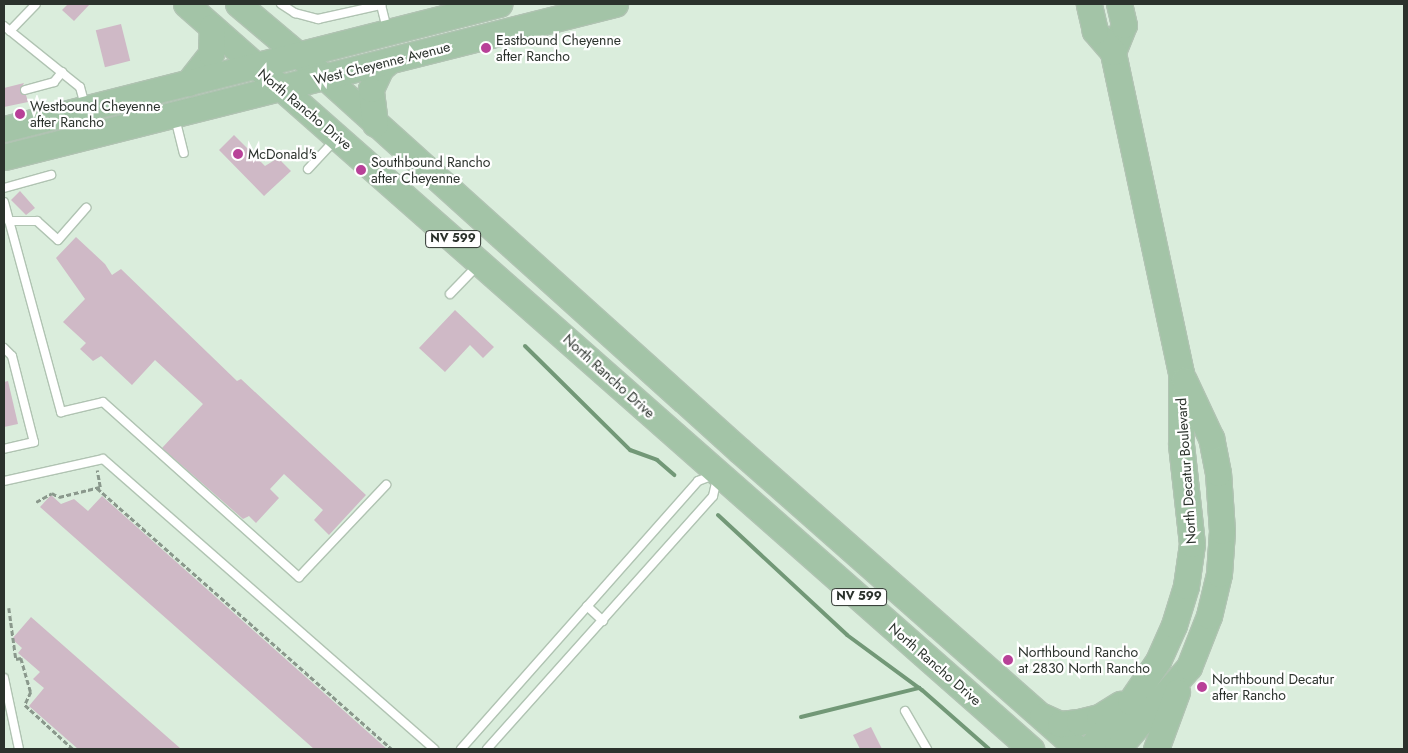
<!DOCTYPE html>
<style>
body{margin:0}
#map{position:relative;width:1408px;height:753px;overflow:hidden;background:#daeddc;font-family:Jost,sans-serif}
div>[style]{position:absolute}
.stream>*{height:4px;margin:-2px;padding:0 2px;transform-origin:2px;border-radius:2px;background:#729877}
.building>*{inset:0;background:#cfb9c6;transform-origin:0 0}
.path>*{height:2.5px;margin-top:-1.25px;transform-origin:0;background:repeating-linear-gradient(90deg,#8a988c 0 5px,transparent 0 7.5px)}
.roads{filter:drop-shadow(1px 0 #b0c3b2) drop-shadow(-1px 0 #b0c3b2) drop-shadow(0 1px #b0c3b2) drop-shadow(0 -1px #b0c3b2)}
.lane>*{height:8px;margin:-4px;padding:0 4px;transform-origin:4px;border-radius:4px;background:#fff}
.primary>*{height:25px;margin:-12.5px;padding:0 12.5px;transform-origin:12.5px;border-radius:12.5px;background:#a3c4a7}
.dots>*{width:14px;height:14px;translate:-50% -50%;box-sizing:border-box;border:2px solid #fff;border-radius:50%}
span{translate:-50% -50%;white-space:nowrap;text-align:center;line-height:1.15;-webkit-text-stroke:4.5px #fff;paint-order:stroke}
.shield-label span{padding:1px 4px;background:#fff;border:1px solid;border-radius:4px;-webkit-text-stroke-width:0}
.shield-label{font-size:12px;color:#2b322c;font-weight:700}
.poi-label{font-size:14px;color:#2b322c}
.left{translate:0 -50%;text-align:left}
.street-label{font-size:14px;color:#2b322c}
.frame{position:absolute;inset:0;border:5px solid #2b322c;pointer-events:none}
</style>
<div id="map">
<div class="stream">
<i style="left:525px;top:346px;width:148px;rotate:44.7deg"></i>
<i style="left:630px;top:450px;width:29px;rotate:20deg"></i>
<i style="left:657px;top:460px;width:23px;rotate:41deg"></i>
<i style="left:718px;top:515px;width:176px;rotate:42.9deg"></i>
<i style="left:847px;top:635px;width:93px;rotate:36.3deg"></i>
<i style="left:922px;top:690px;width:89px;rotate:41.4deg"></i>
<i style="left:801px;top:717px;width:122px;rotate:-13.8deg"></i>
</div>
<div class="building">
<i style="clip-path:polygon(68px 4px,90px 4px,74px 21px,62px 10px)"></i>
<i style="left:121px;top:24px;width:38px;height:26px;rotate:76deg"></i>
<i style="clip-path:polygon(24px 83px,20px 91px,26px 95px,28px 102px,4px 107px,4px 88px)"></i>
<i style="clip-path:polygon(234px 135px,265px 166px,278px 158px,291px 171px,264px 196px,219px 150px)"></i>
<i style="clip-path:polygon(20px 191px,35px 208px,26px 215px,11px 200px)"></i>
<i style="clip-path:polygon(76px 237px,105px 264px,112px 275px,121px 269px,237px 381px,241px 379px,366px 495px,329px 535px,314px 520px,323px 510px,284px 474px,270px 489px,279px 498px,256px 523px,249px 516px,243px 519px,162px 448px,203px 404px,155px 360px,132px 385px,101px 356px,93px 361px,80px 349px,86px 343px,63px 322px,85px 299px,56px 258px)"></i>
<i style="clip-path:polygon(455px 310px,494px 347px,483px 358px,470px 345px,445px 372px,419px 348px)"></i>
<i style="clip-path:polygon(8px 381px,18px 424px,4px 427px,4px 382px)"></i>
<i style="clip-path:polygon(51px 495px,61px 504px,74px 499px,88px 511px,102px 496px,387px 749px,314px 749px,40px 507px)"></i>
<i style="clip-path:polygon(31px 617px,181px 749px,78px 749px,29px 706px,44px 688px,33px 679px,40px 672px,18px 653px,22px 648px,12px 639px)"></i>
<i style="clip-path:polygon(871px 727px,882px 749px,860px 749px,853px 735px)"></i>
</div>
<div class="path">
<i style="left:97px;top:488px;width:394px;rotate:41.5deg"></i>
<i style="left:36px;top:502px;width:18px;rotate:-29deg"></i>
<i style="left:52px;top:493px;width:8px;rotate:30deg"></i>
<i style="left:59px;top:497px;width:42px;rotate:-13.7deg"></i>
<i style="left:100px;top:487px;width:17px;rotate:-100deg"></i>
<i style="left:9px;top:608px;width:51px;rotate:82.2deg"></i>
<i style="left:16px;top:659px;width:5px;rotate:-11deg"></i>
<i style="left:21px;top:658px;width:35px;rotate:74deg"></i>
<i style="left:31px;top:692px;width:14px;rotate:115deg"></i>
<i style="left:25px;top:705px;width:65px;rotate:42.5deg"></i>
</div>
<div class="roads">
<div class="lane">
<i style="left:281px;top:4px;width:17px;rotate:33deg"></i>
<i style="left:295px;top:13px;width:24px;rotate:15deg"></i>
<i style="left:318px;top:19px;width:65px;rotate:-12.5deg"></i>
<i style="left:381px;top:5px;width:25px;rotate:76deg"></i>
<i style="left:4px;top:26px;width:97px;rotate:38.8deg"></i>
<i style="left:80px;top:87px;width:20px;rotate:75deg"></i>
<i style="left:10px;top:31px;width:37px;rotate:-46deg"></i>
<i style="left:25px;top:90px;width:30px;rotate:-15deg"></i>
<i style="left:54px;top:82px;width:13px;rotate:-51deg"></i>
<i style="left:175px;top:118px;width:36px;rotate:76deg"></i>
<i style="left:308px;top:169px;width:41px;rotate:-47deg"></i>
<i style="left:4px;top:188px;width:49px;rotate:-15.5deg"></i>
<i style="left:4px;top:202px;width:218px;rotate:74.8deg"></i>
<i style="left:61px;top:412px;width:43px;rotate:-13.4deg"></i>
<i style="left:103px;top:402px;width:263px;rotate:41.8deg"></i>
<i style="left:299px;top:577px;width:127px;rotate:-46.6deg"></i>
<i style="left:9px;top:221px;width:28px"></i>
<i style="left:37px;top:221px;width:28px;rotate:42deg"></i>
<i style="left:58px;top:240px;width:43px;rotate:-48.8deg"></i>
<i style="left:450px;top:294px;width:40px;rotate:-46deg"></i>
<i style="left:4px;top:348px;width:11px;rotate:45deg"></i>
<i style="left:12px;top:356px;width:89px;rotate:75.7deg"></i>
<i style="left:34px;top:442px;width:31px;rotate:167deg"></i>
<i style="left:4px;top:481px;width:101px;rotate:-12.5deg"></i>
<i style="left:103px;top:459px;width:440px;rotate:41.2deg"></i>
<i style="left:587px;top:606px;width:22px;rotate:43deg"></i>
<i style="left:4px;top:678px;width:73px;rotate:78.1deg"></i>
<i style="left:905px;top:711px;width:44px;rotate:59.9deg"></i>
<i style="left:461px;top:749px;width:358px;rotate:-48.5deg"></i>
<i style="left:698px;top:481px;width:17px;rotate:-21deg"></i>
<i style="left:487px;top:749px;width:339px;rotate:-48.2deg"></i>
<i style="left:713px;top:496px;width:18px;rotate:-77deg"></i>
</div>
<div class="primary">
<i style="left:186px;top:4px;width:1127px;rotate:41.4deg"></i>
<i style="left:238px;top:4px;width:115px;rotate:40.1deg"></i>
<i style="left:326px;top:78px;width:556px;rotate:42.01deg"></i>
<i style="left:739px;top:450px;width:452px;rotate:41.4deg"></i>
<i style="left:1113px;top:52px;width:29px;rotate:-68deg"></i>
<i style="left:1124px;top:25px;width:22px;rotate:-103deg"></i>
<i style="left:188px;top:83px;width:37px;rotate:-52deg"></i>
<i style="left:211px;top:54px;width:27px;rotate:-88deg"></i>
<i style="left:375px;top:124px;width:35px;rotate:-97deg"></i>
<i style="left:371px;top:89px;width:23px;rotate:-65deg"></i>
<i style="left:381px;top:68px;width:11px;rotate:-41deg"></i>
<i style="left:4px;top:129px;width:511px;rotate:-14.17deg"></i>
<i style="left:4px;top:157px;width:630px;rotate:-14.06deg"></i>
<i style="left:1042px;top:716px;width:20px;rotate:24deg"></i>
<i style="left:1060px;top:724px;width:19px;rotate:-6deg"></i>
<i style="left:1079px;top:722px;width:21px;rotate:-14deg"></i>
<i style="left:1099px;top:717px;width:25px;rotate:-32deg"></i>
<i style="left:1089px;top:749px;width:62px;rotate:-48.9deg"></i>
<i style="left:1130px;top:702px;width:50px;rotate:-55.7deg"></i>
<i style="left:1158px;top:661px;width:39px;rotate:-66deg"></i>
<i style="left:1174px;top:625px;width:41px;rotate:-72.9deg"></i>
<i style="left:1186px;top:586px;width:42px;rotate:-81.9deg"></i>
<i style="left:1192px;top:544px;width:101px;rotate:-96.3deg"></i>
<i style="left:1181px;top:444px;width:71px;rotate:-90deg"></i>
<i style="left:1181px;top:373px;width:328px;rotate:-102deg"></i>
<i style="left:1113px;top:52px;width:28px;rotate:-131deg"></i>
<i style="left:1095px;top:31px;width:28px;rotate:-103deg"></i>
<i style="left:1117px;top:749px;width:109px;rotate:-48.7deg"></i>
<i style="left:1189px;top:667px;width:55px;rotate:-68.6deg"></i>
<i style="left:1209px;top:616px;width:43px;rotate:-76.6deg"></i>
<i style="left:1219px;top:574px;width:43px;rotate:-86deg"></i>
<i style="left:1222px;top:531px;width:58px;rotate:-93.9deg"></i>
<i style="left:1218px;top:473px;width:36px;rotate:-101deg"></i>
<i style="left:1211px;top:438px;width:64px;rotate:-115deg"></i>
<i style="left:1156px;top:749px;width:61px;rotate:-69.8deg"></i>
</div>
</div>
<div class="dots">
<i style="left:486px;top:48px;background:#b84198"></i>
<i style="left:20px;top:114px;background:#b84198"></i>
<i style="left:238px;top:154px;background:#b84198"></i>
<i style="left:361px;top:170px;background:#b84198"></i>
<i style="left:1008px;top:660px;background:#b84198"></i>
<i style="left:1202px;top:687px;background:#b84198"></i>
</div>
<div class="shield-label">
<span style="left:453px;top:239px">NV 599</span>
<span style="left:859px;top:597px">NV 599</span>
</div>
<div class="poi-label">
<span class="left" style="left:496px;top:48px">Eastbound Cheyenne<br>after Rancho</span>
<span class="left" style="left:30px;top:114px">Westbound Cheyenne<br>after Rancho</span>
<span class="left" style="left:248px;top:154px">McDonald's</span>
<span class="left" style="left:371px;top:170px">Southbound Rancho<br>after Cheyenne</span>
<span class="left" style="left:1018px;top:660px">Northbound Rancho<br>at 2830 North Rancho</span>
<span class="left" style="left:1212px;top:687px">Northbound Decatur<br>after Rancho</span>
</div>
<div class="street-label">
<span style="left:382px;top:63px;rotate:-14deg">West Cheyenne Avenue</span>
<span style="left:305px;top:109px;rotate:40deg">North Rancho Drive</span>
<span style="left:609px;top:376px;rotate:42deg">North Rancho Drive</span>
<span style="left:1186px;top:471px;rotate:-94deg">North Decatur Boulevard</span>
<span style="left:935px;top:664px;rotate:41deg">North Rancho Drive</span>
</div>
<div class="frame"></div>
</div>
